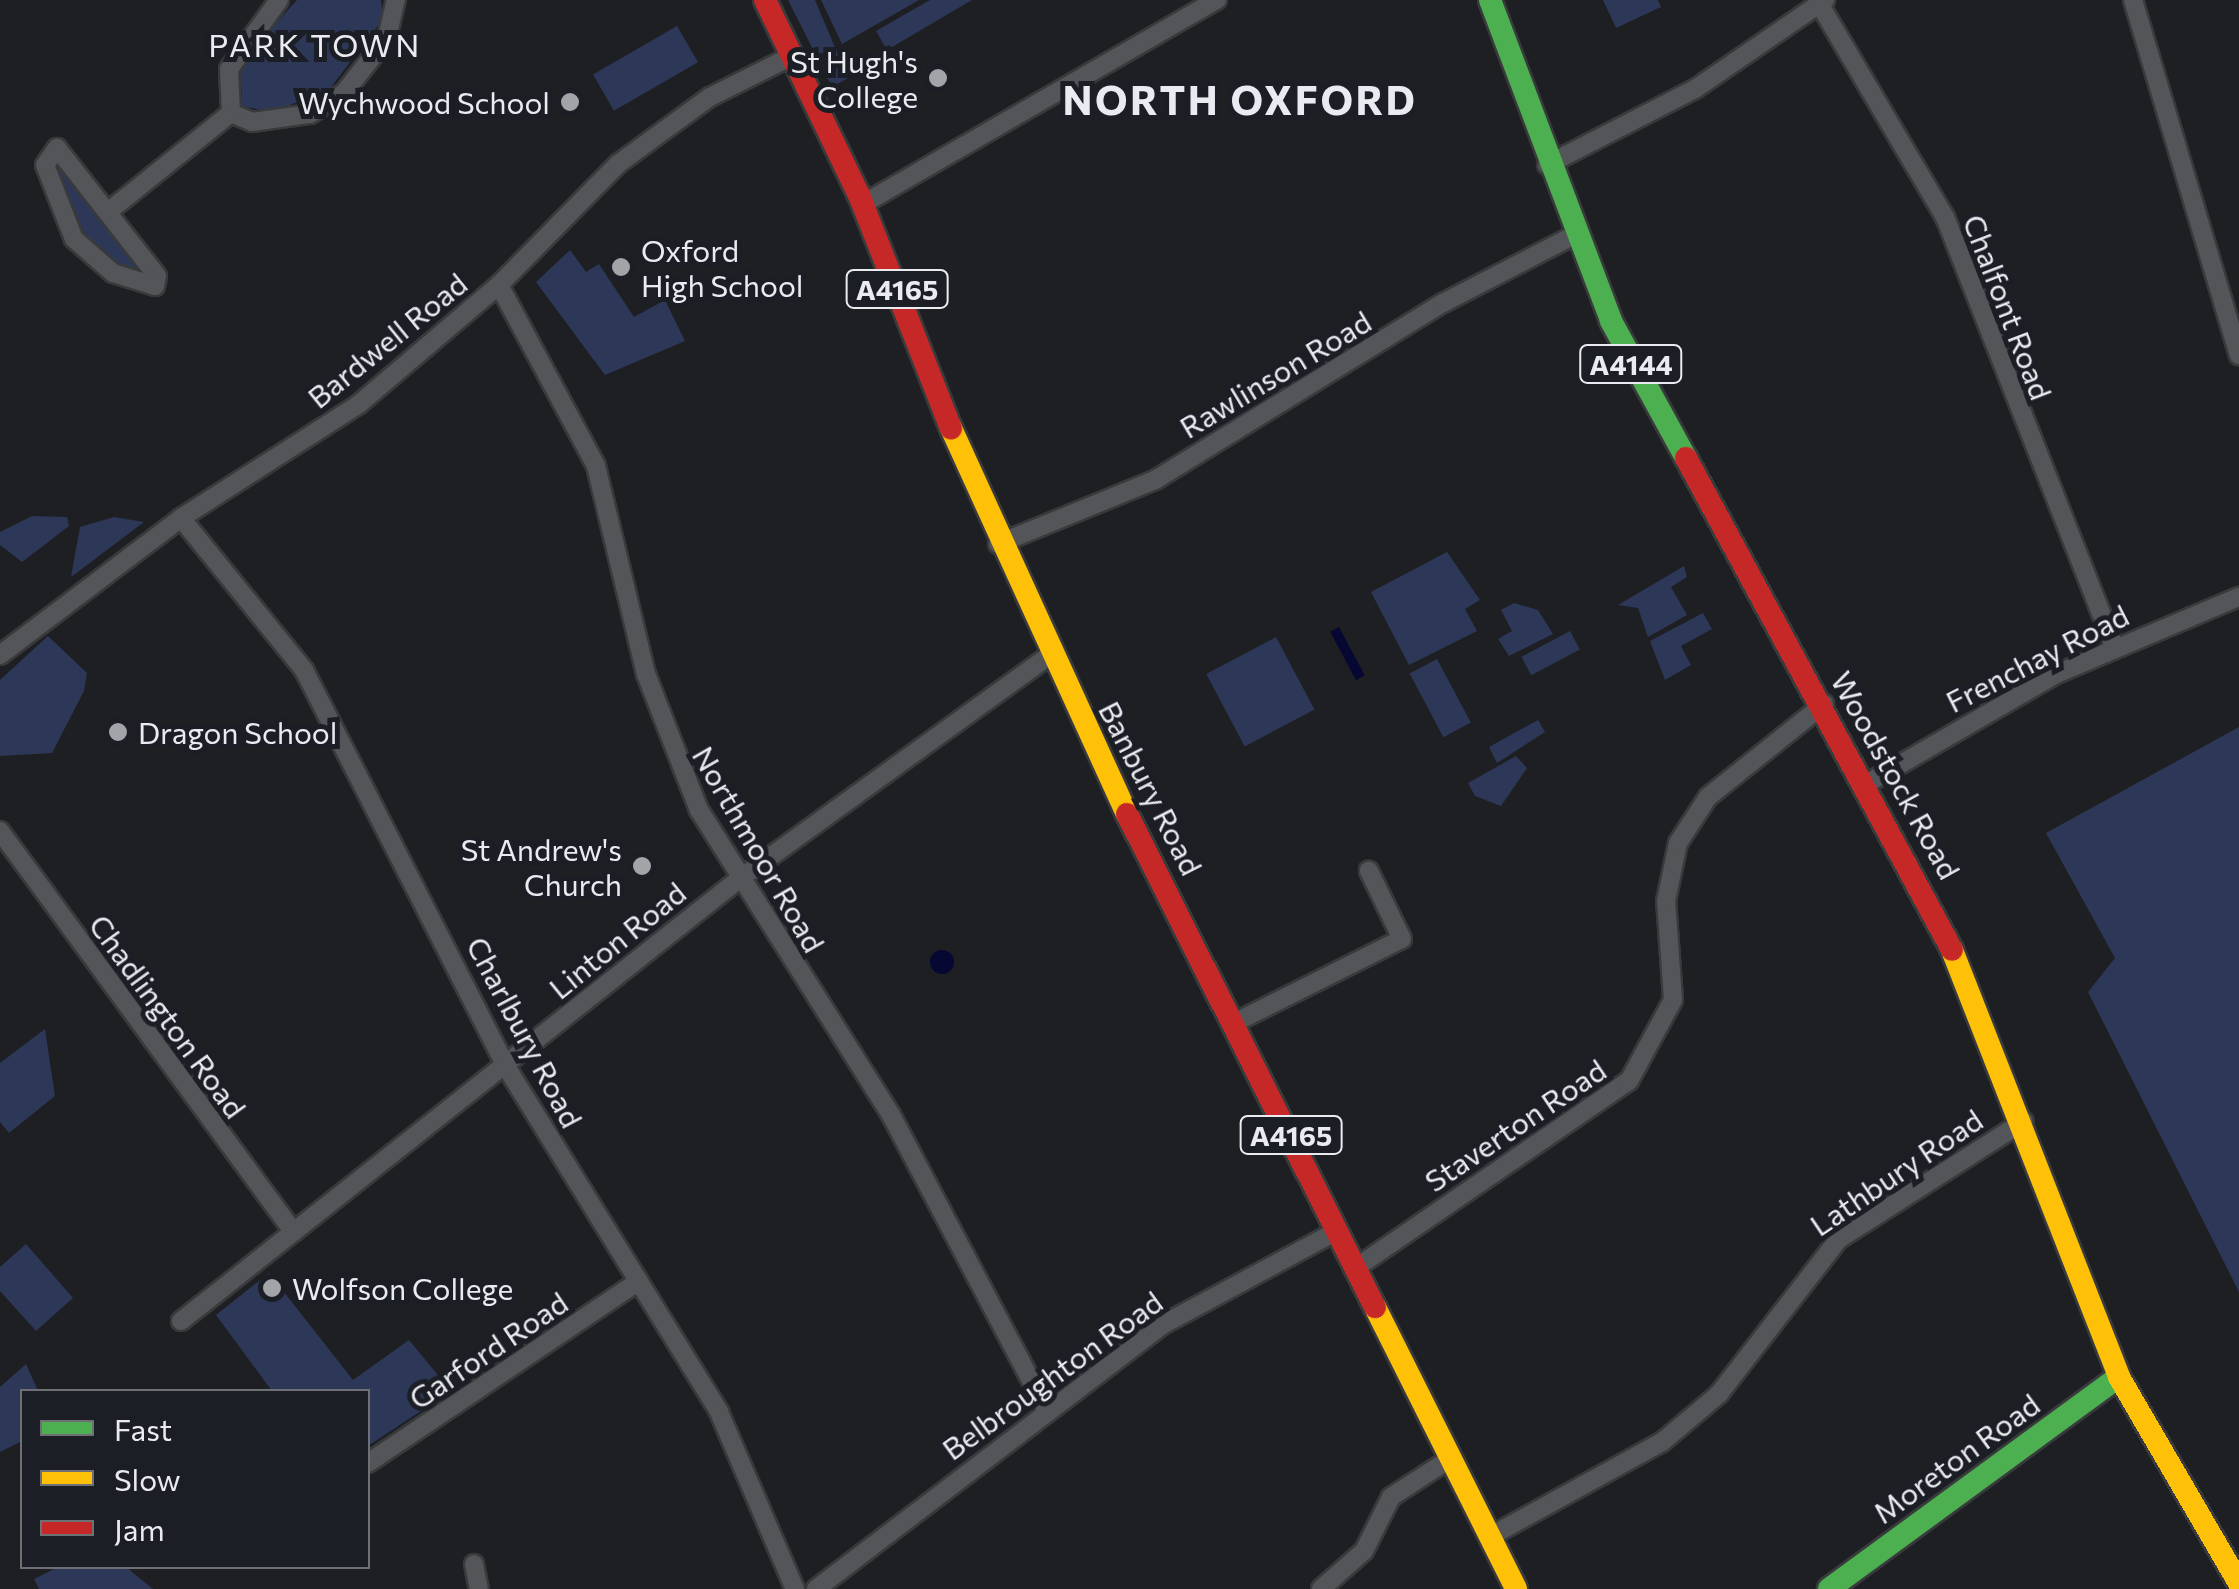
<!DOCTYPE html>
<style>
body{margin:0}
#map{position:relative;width:2239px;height:1589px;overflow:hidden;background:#1d1f22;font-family:Commissioner,sans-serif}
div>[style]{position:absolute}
.green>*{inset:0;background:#2d3858;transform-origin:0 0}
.water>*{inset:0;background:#060733;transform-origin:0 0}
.round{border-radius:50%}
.roads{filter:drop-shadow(2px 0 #383a3c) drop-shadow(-2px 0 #383a3c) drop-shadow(0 2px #383a3c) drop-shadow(0 -2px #383a3c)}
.street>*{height:18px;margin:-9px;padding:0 9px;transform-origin:9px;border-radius:9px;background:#535558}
.fast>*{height:22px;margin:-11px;padding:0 11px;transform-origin:11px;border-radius:11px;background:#4caf50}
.slow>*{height:22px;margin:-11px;padding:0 11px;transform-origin:11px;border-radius:11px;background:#ffc107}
.jam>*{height:22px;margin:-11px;padding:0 11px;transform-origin:11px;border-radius:11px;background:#c62828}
.dots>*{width:28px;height:28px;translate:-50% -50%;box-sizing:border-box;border:5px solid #1b1e24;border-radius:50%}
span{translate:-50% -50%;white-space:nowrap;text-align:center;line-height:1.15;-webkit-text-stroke:10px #1b1e24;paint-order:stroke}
.shield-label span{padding:2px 8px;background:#1b1e24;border:2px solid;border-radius:8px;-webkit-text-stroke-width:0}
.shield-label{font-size:28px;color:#eaebf0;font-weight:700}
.poi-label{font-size:30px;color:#eaebf0}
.right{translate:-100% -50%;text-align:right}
.left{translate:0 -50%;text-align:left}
.street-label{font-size:30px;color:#eaebf0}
.neighbourhood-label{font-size:32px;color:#eaebf0;letter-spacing:2.5px}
.district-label{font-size:40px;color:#eaebf0;font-weight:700;letter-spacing:2.5px}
.legend{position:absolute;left:20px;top:1389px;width:350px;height:180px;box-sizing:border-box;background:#1b1e24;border:2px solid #6e7076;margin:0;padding:12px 18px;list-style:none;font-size:30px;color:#eaebf0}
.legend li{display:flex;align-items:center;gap:20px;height:50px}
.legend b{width:50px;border:2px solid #6e7076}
</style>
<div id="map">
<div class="green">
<i style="clip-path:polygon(297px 0,381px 0,383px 19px,328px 91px,271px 112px,242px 106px,240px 63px)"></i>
<i style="clip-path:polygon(788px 0,815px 0,848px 78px,832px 87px)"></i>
<i style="clip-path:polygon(821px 0,919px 0,842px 44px)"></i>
<i style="clip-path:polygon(930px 0,972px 0,887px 50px,876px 31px)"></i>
<i style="clip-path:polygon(1603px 0,1658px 0,1661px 7px,1616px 28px)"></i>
<i style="left:677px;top:26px;width:42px;height:97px;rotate:60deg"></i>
<i style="clip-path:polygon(60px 159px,150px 272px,146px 279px,127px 276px,79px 239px,51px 162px)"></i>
<i style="clip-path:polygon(570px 250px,586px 272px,599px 264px,634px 317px,665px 300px,685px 341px,605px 375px,536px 282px)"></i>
<i style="clip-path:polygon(32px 516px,67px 517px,69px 526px,22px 562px,0 545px,0 532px)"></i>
<i style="clip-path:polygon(114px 517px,144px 522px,71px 577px,80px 527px)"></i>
<i style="clip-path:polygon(1447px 552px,1480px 600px,1465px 609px,1477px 631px,1409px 665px,1371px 592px)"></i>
<i style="clip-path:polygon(1684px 566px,1687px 577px,1671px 587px,1687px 615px,1648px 637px,1638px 608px,1618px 605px)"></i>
<i style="clip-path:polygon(1514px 603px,1538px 610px,1553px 634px,1509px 656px,1498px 639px,1512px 631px,1501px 610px)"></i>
<i style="clip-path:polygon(1703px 613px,1712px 629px,1681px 646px,1691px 665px,1665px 680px,1650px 641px)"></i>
<i style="left:1570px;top:631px;width:21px;height:55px;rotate:62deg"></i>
<i style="clip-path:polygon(48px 636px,87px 673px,84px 691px,52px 753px,0 756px,0 680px)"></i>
<i style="left:1276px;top:637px;width:82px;height:79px;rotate:62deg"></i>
<i style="left:1437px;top:659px;width:72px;height:31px;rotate:62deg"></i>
<i style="clip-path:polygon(1538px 720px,1545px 732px,1497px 763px,1489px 747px)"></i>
<i style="clip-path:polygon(2239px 727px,2239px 1292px,2088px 992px,2115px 958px,2046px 833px)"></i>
<i style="clip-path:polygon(1516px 756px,1527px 768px,1501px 806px,1475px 796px,1468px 783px)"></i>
<i style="clip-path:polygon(45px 1029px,55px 1096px,9px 1133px,0 1122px,0 1063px)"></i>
<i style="clip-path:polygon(26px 1244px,73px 1298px,36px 1331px,0 1291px,0 1267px)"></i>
<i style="clip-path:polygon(269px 1273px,353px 1380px,409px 1340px,451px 1391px,368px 1446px,368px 1392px,272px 1391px,216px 1315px)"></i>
<i style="clip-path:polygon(26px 1364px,38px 1391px,22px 1392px,22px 1441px,0 1452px,0 1387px)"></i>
<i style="clip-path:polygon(58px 1567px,126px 1567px,153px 1589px,39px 1589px,34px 1579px)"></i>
</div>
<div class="water">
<i style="left:1339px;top:627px;width:55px;height:10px;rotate:62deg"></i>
<i class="round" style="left:930px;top:950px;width:24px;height:24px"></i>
</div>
<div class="roads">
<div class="street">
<i style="left:279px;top:0;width:85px;rotate:125.9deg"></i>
<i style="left:229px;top:69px;width:44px;rotate:87.4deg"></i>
<i style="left:231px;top:113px;width:23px;rotate:23deg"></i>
<i style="left:252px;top:122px;width:59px;rotate:-7.9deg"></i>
<i style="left:310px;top:114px;width:40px;rotate:-32deg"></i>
<i style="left:344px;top:93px;width:70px;rotate:-52deg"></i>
<i style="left:387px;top:38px;width:39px;rotate:-77deg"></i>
<i style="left:2133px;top:0;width:371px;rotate:73.4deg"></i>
<i style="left:1820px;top:5px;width:246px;rotate:59.5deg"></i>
<i style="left:1945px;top:217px;width:460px;rotate:68.5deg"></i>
<i style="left:57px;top:148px;width:162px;rotate:52deg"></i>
<i style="left:157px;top:276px;width:10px;rotate:101deg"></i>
<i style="left:155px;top:286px;width:44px;rotate:-162.8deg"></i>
<i style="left:113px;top:273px;width:52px;rotate:-138.9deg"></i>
<i style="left:74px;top:239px;width:79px;rotate:-111.4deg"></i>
<i style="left:45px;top:165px;width:21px;rotate:-55deg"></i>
<i style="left:1547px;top:165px;width:166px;rotate:-27.2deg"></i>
<i style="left:1695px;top:89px;width:158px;rotate:-34.4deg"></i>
<i style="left:863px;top:204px;width:409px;rotate:-30deg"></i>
<i style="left:109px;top:211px;width:156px;rotate:-38.8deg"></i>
<i style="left:499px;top:285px;width:205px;rotate:61.8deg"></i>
<i style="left:596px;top:466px;width:214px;rotate:76.5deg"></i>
<i style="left:646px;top:674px;width:146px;rotate:68.7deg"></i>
<i style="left:699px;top:810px;width:360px;rotate:57.8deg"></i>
<i style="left:891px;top:1115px;width:332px;rotate:62.2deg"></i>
<i style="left:181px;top:518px;width:196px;rotate:51deg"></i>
<i style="left:304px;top:670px;width:443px;rotate:63deg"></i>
<i style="left:505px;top:1065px;width:408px;rotate:58.3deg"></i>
<i style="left:719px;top:1412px;width:193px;rotate:66.8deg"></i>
<i style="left:998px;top:544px;width:170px;rotate:-22.2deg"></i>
<i style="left:1155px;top:480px;width:338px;rotate:-31.6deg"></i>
<i style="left:1443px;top:303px;width:148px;rotate:-27.4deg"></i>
<i style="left:0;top:655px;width:227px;rotate:-37.1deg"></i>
<i style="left:181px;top:518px;width:211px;rotate:-32.6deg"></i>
<i style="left:359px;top:404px;width:184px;rotate:-40.4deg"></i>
<i style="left:499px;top:285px;width:170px;rotate:-45.5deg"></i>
<i style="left:618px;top:164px;width:114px;rotate:-36.1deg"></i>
<i style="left:710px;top:97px;width:94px;rotate:-26.6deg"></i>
<i style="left:1868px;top:783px;width:215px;rotate:-30.1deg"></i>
<i style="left:2054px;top:675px;width:201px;rotate:-22.9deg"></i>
<i style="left:0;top:831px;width:497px;rotate:53.8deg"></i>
<i style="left:1238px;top:1021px;width:183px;rotate:-26.6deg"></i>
<i style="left:1402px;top:939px;width:76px;rotate:-115.9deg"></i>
<i style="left:1354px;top:1269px;width:333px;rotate:-34.4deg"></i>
<i style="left:1629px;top:1081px;width:92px;rotate:-61.5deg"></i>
<i style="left:1673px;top:1000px;width:99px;rotate:-94deg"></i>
<i style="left:1666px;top:901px;width:59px;rotate:-78.3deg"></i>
<i style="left:1678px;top:843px;width:55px;rotate:-56.9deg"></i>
<i style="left:1708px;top:797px;width:149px;rotate:-38.7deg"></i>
<i style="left:181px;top:1321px;width:710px;rotate:-38.37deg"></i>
<i style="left:738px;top:880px;width:386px;rotate:-35.8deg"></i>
<i style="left:368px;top:1463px;width:326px;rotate:-33.9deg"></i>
<i style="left:1489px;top:1537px;width:197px;rotate:-28.8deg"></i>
<i style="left:1662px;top:1442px;width:75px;rotate:-40.1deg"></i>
<i style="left:1719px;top:1394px;width:196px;rotate:-52.3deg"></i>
<i style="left:1839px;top:1239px;width:219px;rotate:-32.5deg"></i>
<i style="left:474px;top:1564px;width:25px;rotate:79deg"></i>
<i style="left:816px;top:1589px;width:437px;rotate:-37.3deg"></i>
<i style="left:1164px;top:1324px;width:196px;rotate:-28.3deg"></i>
<i style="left:1321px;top:1589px;width:57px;rotate:-41.5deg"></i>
<i style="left:1364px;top:1551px;width:60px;rotate:-63.4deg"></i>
<i style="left:1391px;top:1497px;width:68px;rotate:-33deg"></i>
</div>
<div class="fast">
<i style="left:1490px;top:0;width:343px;rotate:69.3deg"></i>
<i style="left:1611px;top:321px;width:156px;rotate:61.3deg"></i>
<i style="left:1829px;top:1589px;width:359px;rotate:-36.2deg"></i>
</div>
<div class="slow">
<i style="left:951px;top:428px;width:424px;rotate:65.5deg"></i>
<i style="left:1952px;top:950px;width:458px;rotate:68.6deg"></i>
<i style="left:2119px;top:1377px;width:238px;rotate:59.8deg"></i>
<i style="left:1375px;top:1307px;width:315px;rotate:63.4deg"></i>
</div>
<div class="jam">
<i style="left:765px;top:0;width:216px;rotate:64.3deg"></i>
<i style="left:859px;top:195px;width:251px;rotate:68.5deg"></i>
<i style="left:1686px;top:458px;width:559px;rotate:61.6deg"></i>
<i style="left:1127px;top:814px;width:552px;rotate:63.3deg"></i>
</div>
</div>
<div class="dots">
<i style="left:938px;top:78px;background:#a2a4a8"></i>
<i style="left:570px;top:102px;background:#a2a4a8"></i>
<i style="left:621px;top:267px;background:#a2a4a8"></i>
<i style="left:118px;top:732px;background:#a2a4a8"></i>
<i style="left:642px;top:866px;background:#a2a4a8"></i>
<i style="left:272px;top:1288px;background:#a2a4a8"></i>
</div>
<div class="shield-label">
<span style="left:897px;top:289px">A4165</span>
<span style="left:1631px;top:364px">A4144</span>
<span style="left:1291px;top:1135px">A4165</span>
</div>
<div class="poi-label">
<span class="right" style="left:918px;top:78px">St Hugh's<br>College</span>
<span class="right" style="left:550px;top:102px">Wychwood School</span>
<span class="left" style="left:641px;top:267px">Oxford<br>High School</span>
<span class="left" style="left:138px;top:732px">Dragon School</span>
<span class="right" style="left:622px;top:866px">St Andrew's<br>Church</span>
<span class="left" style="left:292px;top:1288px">Wolfson College</span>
</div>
<div class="street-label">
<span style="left:2008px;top:307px;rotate:69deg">Chalfont Road</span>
<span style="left:387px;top:340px;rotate:-39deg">Bardwell Road</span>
<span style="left:1275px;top:374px;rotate:-31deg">Rawlinson Road</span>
<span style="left:2037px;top:658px;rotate:-27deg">Frenchay Road</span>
<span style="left:1896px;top:775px;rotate:61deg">Woodstock Road</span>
<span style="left:1151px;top:788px;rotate:63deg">Banbury Road</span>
<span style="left:759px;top:849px;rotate:60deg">Northmoor Road</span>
<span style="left:617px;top:940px;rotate:-39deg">Linton Road</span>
<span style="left:168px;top:1016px;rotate:54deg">Chadlington Road</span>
<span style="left:525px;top:1032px;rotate:62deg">Charlbury Road</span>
<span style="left:1515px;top:1125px;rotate:-34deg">Staverton Road</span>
<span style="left:1896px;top:1172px;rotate:-34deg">Lathbury Road</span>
<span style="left:488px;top:1350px;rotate:-34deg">Garford Road</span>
<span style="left:1052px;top:1375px;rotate:-36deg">Belbroughton Road</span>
<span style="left:1956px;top:1458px;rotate:-36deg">Moreton Road</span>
</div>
<div class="neighbourhood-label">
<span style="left:315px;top:44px">PARK TOWN</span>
</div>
<div class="district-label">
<span style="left:1240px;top:99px">NORTH OXFORD</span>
</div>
<ul class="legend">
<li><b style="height:12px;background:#4caf50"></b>Fast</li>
<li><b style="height:12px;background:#ffc107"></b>Slow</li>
<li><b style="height:12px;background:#c62828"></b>Jam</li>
</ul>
</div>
